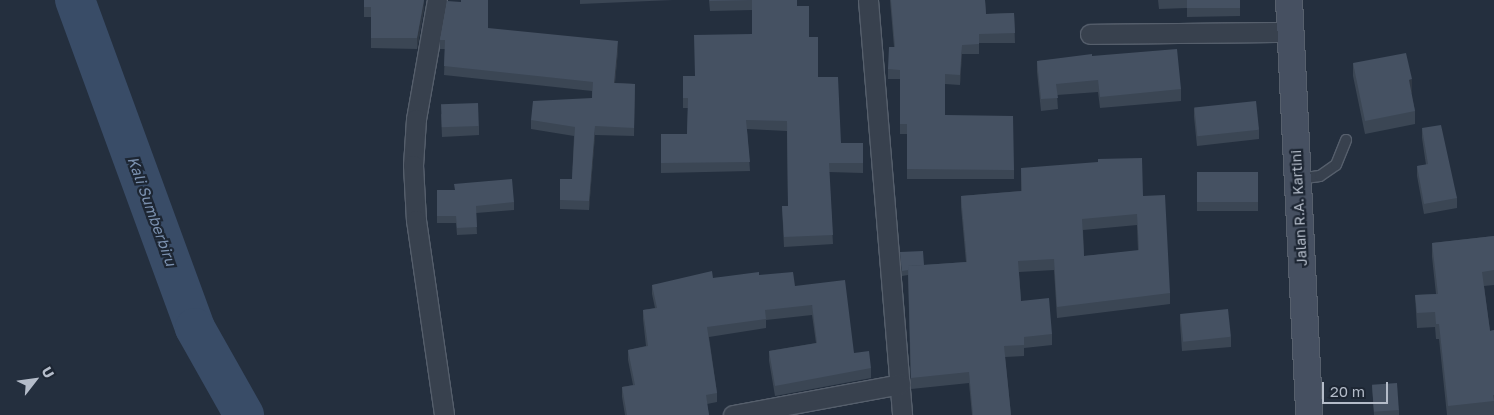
<!DOCTYPE html>
<style>
body{margin:0}
#map{position:relative;width:1494px;height:415px;overflow:hidden;background:#242f3e;font-family:"Golos Text",sans-serif}
div>[style]{position:absolute}
.river>*{height:40px;margin:-20px;padding:0 20px;transform-origin:20px;border-radius:20px;background:#394c67}
.roads{filter:drop-shadow(1px 0 #565f6c) drop-shadow(-1px 0 #565f6c) drop-shadow(0 1px #565f6c) drop-shadow(0 -1px #565f6c)}
.lane>*{height:10px;margin:-5px;padding:0 5px;transform-origin:5px;border-radius:5px;background:#38414e}
.street>*{height:19px;margin:-9.5px;padding:0 9.5px;transform-origin:9.5px;border-radius:9.5px;background:#38414e}
.secondary>*{height:26px;margin:-13px;padding:0 13px;transform-origin:13px;border-radius:13px;background:#465061}
.wall>*{inset:0;background:#3b4654;transform-origin:0 0}
.shaded-wall>*{inset:0;background:#303945}
.building>*{inset:0;background:#455162;transform-origin:0 0}
span{translate:-50% -50%;white-space:nowrap;text-align:center;line-height:1.15;-webkit-text-stroke:4.5px #1d2633;paint-order:stroke}
.street-label{font-size:14px;color:#b4bcc9}
.water-label{font-size:15px;color:#7c92b1;font-style:italic}
.north{position:absolute;left:10px;top:355px;width:50px;height:50px;-webkit-text-stroke:4px #1d2633;paint-order:stroke;rotate:60deg;font-size:14px;font-weight:700;line-height:20px;text-align:center;color:#b4bcc9}
.north::after{content:'';display:block;margin:auto;width:18px;height:22px;background:#b4bcc9;clip-path:polygon(50% 0,100% 100%,50% 72%,0 100%)}
.scale{position:absolute;left:1322px;top:382px;width:66px;height:22px;box-sizing:border-box;border:2px solid #b4bcc9;border-top:0;padding-left:6px;font-size:15px;line-height:18px;white-space:nowrap;color:#b4bcc9;-webkit-text-stroke:4px #1d2633;paint-order:stroke}
</style>
<div id="map">
<div class="river">
<i style="left:75px;top:0;width:349px;rotate:69.9deg"></i>
<i style="left:195px;top:328px;width:100px;rotate:60.6deg"></i>
</div>
<div class="roads">
<div class="lane">
<i style="left:1298px;top:179px;width:22px;rotate:-8deg"></i>
<i style="left:1320px;top:176px;width:19px;rotate:-35deg"></i>
<i style="left:1336px;top:165px;width:27px;rotate:-68deg"></i>
</div>
<div class="street">
<i style="left:437px;top:0;width:121px;rotate:100deg"></i>
<i style="left:416px;top:119px;width:46px;rotate:93.7deg"></i>
<i style="left:413px;top:165px;width:55px;rotate:86.9deg"></i>
<i style="left:416px;top:220px;width:197px;rotate:81.8deg"></i>
<i style="left:868px;top:0;width:416px;rotate:85.3deg"></i>
<i style="left:1090px;top:34px;width:200px;rotate:-0.6deg"></i>
<i style="left:733px;top:415px;width:170px;rotate:-10.5deg"></i>
</div>
<div class="secondary">
<i style="left:1289px;top:0;width:415px;rotate:87.2deg"></i>
</div>
</div>
<div class="wall">
<i style="clip-path:polygon(364px 0,424px 0,424px 8px,417px 49px,371px 48px,371px 17px,364px 17px)"></i>
<i style="clip-path:polygon(580px 0,673px 0,580px 4px)"></i>
<i style="clip-path:polygon(709px 0,797px 0,797px 6px,809px 37px,818px 77px,841px 143px,863px 143px,863px 173px,829px 172px,833px 244px,784px 247px,782px 206px,788px 206px,787px 131px,747px 129px,750px 171px,661px 173px,661px 134px,687px 134px,688px 108px,683px 108px,683px 76px,695px 76px,752px 34px,752px 10px,710px 11px)"></i>
<i style="clip-path:polygon(890px 0,985px 0,986px 14px,1014px 13px,1015px 43px,979px 43px,979px 54px,962px 54px,960px 85px,945px 84px,945px 115px,1014px 170px,1014px 179px,907px 179px,907px 134px,900px 134px,900px 79px,888px 79px,888px 69px,894px 47px)"></i>
<i style="clip-path:polygon(1158px 0,1240px 0,1240px 16px,1187px 17px,1187px 8px,1159px 9px)"></i>
<i style="clip-path:polygon(488px 29px,618px 50px,615px 83px,635px 84px,634px 136px,595px 135px,589px 210px,560px 209px,560px 179px,572px 179px,574px 136px,531px 129px,531px 120px,592px 98px,592px 91px,444px 75px,445px 49px,440px 49px,440px 40px)"></i>
<i style="clip-path:polygon(1092px 56px,1181px 89px,1181px 101px,1100px 108px,1098px 92px,1057px 95px,1058px 109px,1041px 111px,1037px 72px,1037px 61px)"></i>
<i style="clip-path:polygon(1353px 63px,1412px 92px,1411px 93px,1415px 111px,1415px 124px,1365px 134px,1353px 76px)"></i>
<i style="clip-path:polygon(1194px 108px,1259px 130px,1259px 139px,1197px 146px,1194px 117px)"></i>
<i style="clip-path:polygon(441px 114px,479px 126px,479px 135px,442px 137px)"></i>
<i style="clip-path:polygon(1422px 128px,1457px 198px,1457px 208px,1424px 214px,1417px 176px,1417px 166px,1426px 165px,1422px 138px)"></i>
<i style="clip-path:polygon(evenodd,1021px 168px,1143px 196px,1170px 293px,1170px 304px,1057px 318px,1054px 270px,1019px 272px,1021px 301px,1052px 334px,1052px 345px,1024px 348px,1024px 356px,1005px 357px,1011px 415px,972px 415px,969px 383px,911px 389px,908px 275px,902px 276px,900px 252px,924px 265px,966px 262px,961px 207px,961px 196px,1021px 191px,1021px 168px,1137px 225px,1138px 251px,1084px 256px,1083px 230px,1137px 225px)"></i>
<i style="left:1258px;top:172px;width:39px;height:61px;rotate:90deg"></i>
<i style="clip-path:polygon(437px 190px,514px 202px,514px 210px,476px 213px,477px 234px,457px 235px,456px 223px,437px 223px)"></i>
<i style="clip-path:polygon(1494px 236px,1494px 285px,1484px 286px,1490px 331px,1494px 330px,1494px 415px,1447px 415px,1439px 339px,1436px 339px,1435px 327px,1417px 328px,1415px 295px,1436px 294px,1432px 257px,1432px 243px)"></i>
<i style="clip-path:polygon(759px 275px,795px 286px,854px 353px,871px 368px,871px 378px,775px 396px,769px 361px,769px 351px,816px 343px,812px 315px,766px 320px,766px 328px,709px 337px,717px 393px,717px 402px,707px 404px,709px 415px,625px 415px,622px 397px,622px 387px,633px 385px,628px 360px,628px 350px,646px 346px,643px 319px,643px 310px,655px 308px,652px 294px,652px 285px,713px 278px)"></i>
<i style="clip-path:polygon(1180px 314px,1231px 337px,1231px 347px,1182px 351px,1180px 323px)"></i>
<i style="clip-path:polygon(1372px 385px,1399px 410px,1399px 415px,1374px 415px)"></i>
</div>
<div class="shaded-wall">
<i style="clip-path:polygon(424px 0,424px 8px,417px 49px,417px 38px)"></i>
<i style="clip-path:polygon(618px 41px,618px 50px,614px 92px,614px 83px)"></i>
<i style="clip-path:polygon(962px 45px,962px 54px,960px 85px,960px 75px)"></i>
<i style="clip-path:polygon(1412px 79px,1412px 92px,1409px 93px,1409px 80px)"></i>
<i style="clip-path:polygon(595px 126px,595px 135px,589px 210px,589px 201px)"></i>
</div>
<div class="building">
<i style="clip-path:polygon(364px 0,424px 0,417px 38px,371px 38px,371px 7px,364px 7px)"></i>
<i style="clip-path:polygon(461px 0,488px 0,488px 28px,618px 41px,614px 83px,635px 84px,634px 128px,595px 126px,589px 201px,560px 200px,560px 179px,572px 179px,575px 127px,531px 120px,533px 101px,592px 98px,593px 82px,444px 66px,445px 40px,440px 40px,447px 1px,461px 2px)"></i>
<i style="clip-path:polygon(709px 0,797px 0,797px 6px,809px 6px,809px 37px,818px 37px,818px 77px,838px 77px,841px 143px,863px 143px,863px 163px,829px 163px,833px 235px,784px 237px,782px 206px,788px 206px,787px 121px,746px 120px,750px 162px,661px 163px,661px 134px,687px 134px,688px 98px,683px 98px,683px 76px,695px 76px,694px 35px,752px 34px,752px 0,710px 1px)"></i>
<i style="clip-path:polygon(891px 0,985px 0,986px 14px,1014px 13px,1015px 33px,979px 34px,979px 44px,962px 45px,960px 75px,945px 74px,945px 115px,1013px 116px,1014px 170px,907px 169px,907px 124px,900px 124px,900px 70px,888px 69px,889px 47px,895px 47px)"></i>
<i style="left:1187px;top:0;width:53px;height:8px"></i>
<i style="clip-path:polygon(1177px 49px,1181px 89px,1100px 97px,1098px 80px,1056px 84px,1058px 98px,1041px 99px,1037px 61px,1092px 54px,1092px 56px)"></i>
<i style="clip-path:polygon(1406px 53px,1412px 79px,1409px 80px,1415px 111px,1365px 121px,1353px 63px)"></i>
<i style="left:1256px;top:101px;width:29px;height:62px;rotate:84deg"></i>
<i style="left:478px;top:103px;width:23px;height:37px;rotate:88deg"></i>
<i style="clip-path:polygon(1441px 125px,1457px 198px,1424px 204px,1417px 166px,1428px 164px,1422px 128px)"></i>
<i style="clip-path:polygon(evenodd,1142px 158px,1143px 196px,1165px 195px,1170px 293px,1057px 307px,1054px 259px,1018px 261px,1021px 301px,1049px 298px,1052px 334px,1024px 337px,1024px 345px,1004px 346px,1011px 415px,973px 415px,969px 372px,911px 378px,908px 266px,967px 262px,961px 196px,1022px 191px,1021px 168px,1098px 162px,1098px 159px,1142px 158px,1137px 214px,1139px 250px,1084px 256px,1082px 219px,1137px 214px)"></i>
<i style="left:1258px;top:172px;width:30px;height:61px;rotate:90deg"></i>
<i style="clip-path:polygon(512px 179px,514px 202px,476px 206px,477px 227px,457px 228px,456px 216px,437px 216px,437px 190px,455px 190px,454px 184px)"></i>
<i style="clip-path:polygon(1494px 236px,1494px 270px,1482px 272px,1490px 331px,1494px 330px,1494px 395px,1493px 395px,1494px 401px,1448px 406px,1439px 324px,1436px 324px,1435px 312px,1417px 313px,1415px 295px,1438px 294px,1432px 243px)"></i>
<i style="clip-path:polygon(923px 251px,924px 265px,908px 266px,908px 270px,902px 271px,900px 252px)"></i>
<i style="clip-path:polygon(712px 271px,713px 278px,759px 272px,759px 275px,793px 272px,795px 286px,845px 280px,854px 353px,869px 351px,871px 368px,775px 386px,769px 351px,817px 343px,812px 305px,765px 310px,766px 319px,707px 327px,717px 393px,706px 395px,709px 415px,627px 415px,622px 387px,635px 385px,628px 350px,648px 346px,643px 310px,657px 308px,652px 285px)"></i>
<i style="left:1228px;top:309px;width:28px;height:48px;rotate:84deg"></i>
<i style="left:1397px;top:383px;width:27px;height:25px;rotate:86deg"></i>
</div>
<div class="street-label">
<span style="left:1299px;top:208px;rotate:-93deg">Jalan R.A. Kartini</span>
</div>
<div class="water-label">
<span style="left:152px;top:211px;rotate:70deg">Kali Sumberbiru</span>
</div>
<div class="north">U</div>
<div class="scale">20 m</div>
</div>
